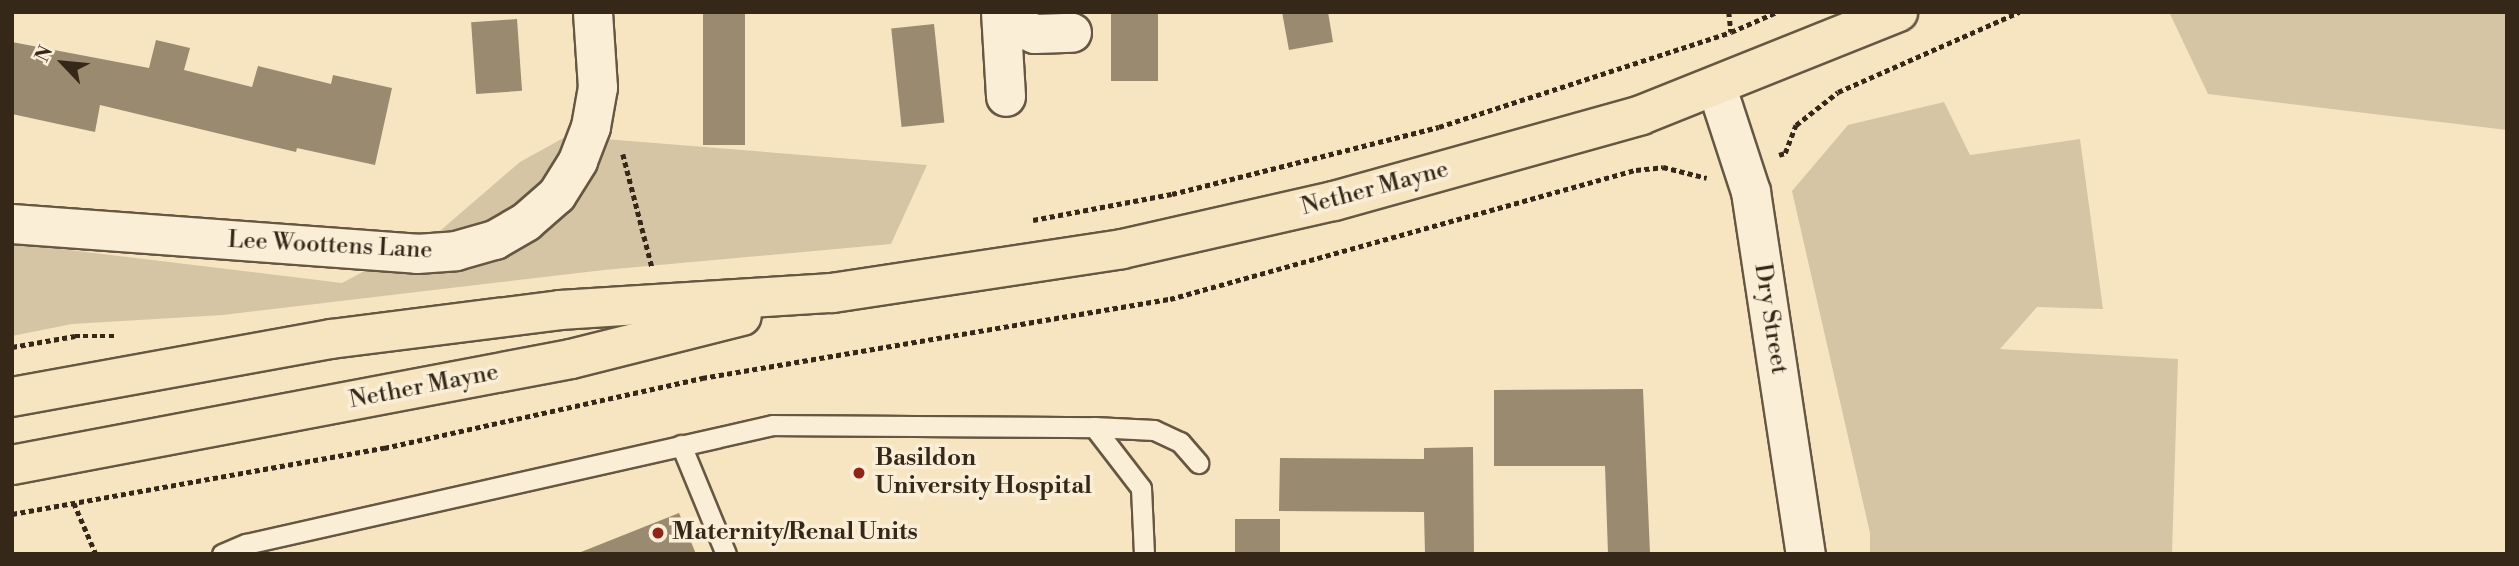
<!DOCTYPE html>
<style>
body{margin:0}
#map{position:relative;width:2519px;height:566px;overflow:hidden;background:#f7e5c1;font-family:"Libre Bodoni",serif}
div>[style]{position:absolute}
.green>*{inset:0;background:#d6c5a4}
.building>*{inset:0;background:#9a8a70;transform-origin:0 0}
.path>*{height:4.5px;margin-top:-2.25px;transform-origin:0;background:repeating-linear-gradient(90deg,#352818 0 5px,transparent 0 8.5px)}
.roads{filter:drop-shadow(2px 0 #665742) drop-shadow(-2px 0 #665742) drop-shadow(0 2px #665742) drop-shadow(0 -2px #665742)}
.lane>*{height:19px;margin:-9.5px;padding:0 9.5px;transform-origin:9.5px;border-radius:9.5px;background:#faeed7}
.street>*{height:38px;margin:-19px;padding:0 19px;transform-origin:19px;border-radius:19px;background:#faeed7}
.secondary>*{height:38px;margin:-19px;padding:0 19px;transform-origin:19px;border-radius:19px;background:#faeed7}
.primary>*{height:38px;margin:-19px;padding:0 19px;transform-origin:19px;border-radius:19px;background:#f7e5c1}
.dots>*{width:19px;height:19px;translate:-50% -50%;box-sizing:border-box;border:4px solid #faeed7;border-radius:50%}
span{translate:-50% -50%;white-space:nowrap;text-align:center;line-height:1.15;-webkit-text-stroke:7px #faeed7;paint-order:stroke}
.street-label{font-size:24px;color:#352818}
.poi-label{font-size:24px;color:#352818;font-weight:700}
.left{translate:0 -50%;text-align:left}
.frame{position:absolute;inset:0;border:14px solid #352818;pointer-events:none}
.north{position:absolute;left:28px;top:28px;width:70px;height:70px;-webkit-text-stroke:5px #faeed7;paint-order:stroke;rotate:296deg;font-size:19px;font-weight:700;line-height:28px;text-align:center;color:#352818}
.north::after{content:'';display:block;margin:auto;width:24px;height:32px;background:#352818;clip-path:polygon(50% 0,100% 100%,50% 72%,0 100%)}
</style>
<div id="map">
<div class="green">
<i style="clip-path:polygon(2169px 12px,2507px 12px,2507px 130px,2208px 94px)"></i>
<i style="clip-path:polygon(1944px 102px,1970px 155px,2080px 139px,2103px 309px,2037px 307px,2000px 349px,2178px 359px,2172px 554px,1870px 554px,1870px 533px,1792px 191px,1848px 125px)"></i>
<i style="clip-path:polygon(567px 136px,927px 165px,891px 244px,604px 270px,223px 315px,72px 324px,12px 336px,12px 243px,342px 283px,441px 230px,520px 162px)"></i>
</div>
<div class="building">
<i style="left:703px;top:12px;width:42px;height:133px"></i>
<i style="left:1111px;top:12px;width:47px;height:69px"></i>
<i style="clip-path:polygon(1282px 12px,1328px 12px,1333px 42px,1289px 50px)"></i>
<i style="left:517px;top:19px;width:72px;height:46px;rotate:86deg"></i>
<i style="left:934px;top:24px;width:99px;height:43px;rotate:84deg"></i>
<i style="clip-path:polygon(156px 40px,190px 48px,184px 70px,252px 87px,258px 66px,331px 84px,333px 75px,392px 88px,375px 165px,297px 148px,296px 152px,100px 105px,95px 132px,12px 114px,12px 42px,149px 68px)"></i>
<i style="clip-path:polygon(1643px 389px,1650px 553px,1608px 554px,1605px 466px,1494px 466px,1494px 390px)"></i>
<i style="clip-path:polygon(1473px 447px,1474px 554px,1425px 554px,1424px 512px,1279px 511px,1280px 458px,1424px 459px,1424px 448px)"></i>
<i style="clip-path:polygon(679px 513px,696px 554px,581px 554px,581px 552px)"></i>
<i style="left:1235px;top:519px;width:45px;height:35px"></i>
</div>
<div class="path">
<i style="left:1729px;top:12px;width:20px;rotate:84deg"></i>
<i style="left:623px;top:154px;width:117px;rotate:75.6deg"></i>
<i style="left:1779px;top:155px;width:6px;rotate:-18deg"></i>
<i style="left:1785px;top:153px;width:30px;rotate:-69deg"></i>
<i style="left:1796px;top:125px;width:53px;rotate:-38.2deg"></i>
<i style="left:1838px;top:92px;width:198px;rotate:-23.8deg"></i>
<i style="left:1033px;top:220px;width:141px;rotate:-10.6deg"></i>
<i style="left:1172px;top:194px;width:275px;rotate:-14.1deg"></i>
<i style="left:1439px;top:127px;width:307px;rotate:-18deg"></i>
<i style="left:1731px;top:32px;width:50px;rotate:-23.5deg"></i>
<i style="left:12px;top:347px;width:64px;rotate:-9.9deg"></i>
<i style="left:75px;top:336px;width:40px"></i>
<i style="left:74px;top:503px;width:56px;rotate:66.7deg"></i>
<i style="left:12px;top:514px;width:378px;rotate:-10.1deg"></i>
<i style="left:384px;top:448px;width:326px;rotate:-12.4deg"></i>
<i style="left:702px;top:378px;width:475px;rotate:-9.6deg"></i>
<i style="left:1170px;top:299px;width:484px;rotate:-15.5deg"></i>
<i style="left:1636px;top:170px;width:27px;rotate:-6deg"></i>
<i style="left:1663px;top:167px;width:45px;rotate:14deg"></i>
</div>
<div class="roads">
<div class="lane">
<i style="left:1094px;top:427px;width:60px;rotate:2.9deg"></i>
<i style="left:1154px;top:430px;width:29px;rotate:25deg"></i>
<i style="left:1180px;top:442px;width:28px;rotate:49deg"></i>
<i style="left:681px;top:445px;width:118px;rotate:67.6deg"></i>
<i style="left:222px;top:554px;width:26px;rotate:-23deg"></i>
<i style="left:246px;top:544px;width:540px;rotate:-12.72deg"></i>
<i style="left:773px;top:425px;width:321px;rotate:0.4deg"></i>
<i style="left:1094px;top:427px;width:77px;rotate:52.4deg"></i>
<i style="left:1141px;top:488px;width:66px;rotate:87.4deg"></i>
</div>
<div class="street">
<i style="left:1001px;top:12px;width:85px;rotate:86.6deg"></i>
<i style="left:1009px;top:12px;width:21px;rotate:51deg"></i>
<i style="left:1022px;top:28px;width:14px;rotate:25deg"></i>
<i style="left:1035px;top:34px;width:37px;rotate:-2deg"></i>
<i style="left:1717px;top:88px;width:109px;rotate:71.9deg"></i>
<i style="left:1751px;top:192px;width:366px;rotate:81.4deg"></i>
</div>
<div class="secondary">
<i style="left:12px;top:224px;width:406px;rotate:4.2deg"></i>
<i style="left:417px;top:254px;width:39px;rotate:-4deg"></i>
<i style="left:456px;top:251px;width:41px;rotate:-15.8deg"></i>
<i style="left:495px;top:240px;width:36px;rotate:-30deg"></i>
<i style="left:526px;top:222px;width:41px;rotate:-41.1deg"></i>
<i style="left:557px;top:195px;width:40px;rotate:-58deg"></i>
<i style="left:578px;top:161px;width:36px;rotate:-69deg"></i>
<i style="left:591px;top:127px;width:40px;rotate:-80deg"></i>
<i style="left:598px;top:88px;width:76px;rotate:-93.8deg"></i>
</div>
<div class="primary">
<i style="left:12px;top:397px;width:324px;rotate:-10.3deg"></i>
<i style="left:331px;top:339px;width:231px;rotate:-7.2deg"></i>
<i style="left:560px;top:310px;width:273px;rotate:-3.6deg"></i>
<i style="left:832px;top:293px;width:293px;rotate:-8.6deg"></i>
<i style="left:1122px;top:249px;width:217px;rotate:-12.8deg"></i>
<i style="left:1334px;top:201px;width:319px;rotate:-15.6deg"></i>
<i style="left:1641px;top:115px;width:277px;rotate:-21.8deg"></i>
<i style="left:12px;top:465px;width:569px;rotate:-10.74deg"></i>
<i style="left:571px;top:359px;width:176px;rotate:-14.1deg"></i>
</div>
</div>
<div class="dots">
<i style="left:859px;top:473px;background:#8f2418"></i>
<i style="left:658px;top:533px;background:#8f2418"></i>
</div>
<div class="street-label">
<span style="left:1375px;top:189px;rotate:-15deg">Nether Mayne</span>
<span style="left:330px;top:246px;rotate:3deg">Lee Woottens Lane</span>
<span style="left:1770px;top:319px;rotate:81deg">Dry Street</span>
<span style="left:424px;top:387px;rotate:-11deg">Nether Mayne</span>
</div>
<div class="poi-label">
<span class="left" style="left:875px;top:473px">Basildon<br>University Hospital</span>
<span class="left" style="left:672px;top:533px">Maternity/Renal Units</span>
</div>
<div class="frame"></div>
<div class="north">N</div>
</div>
